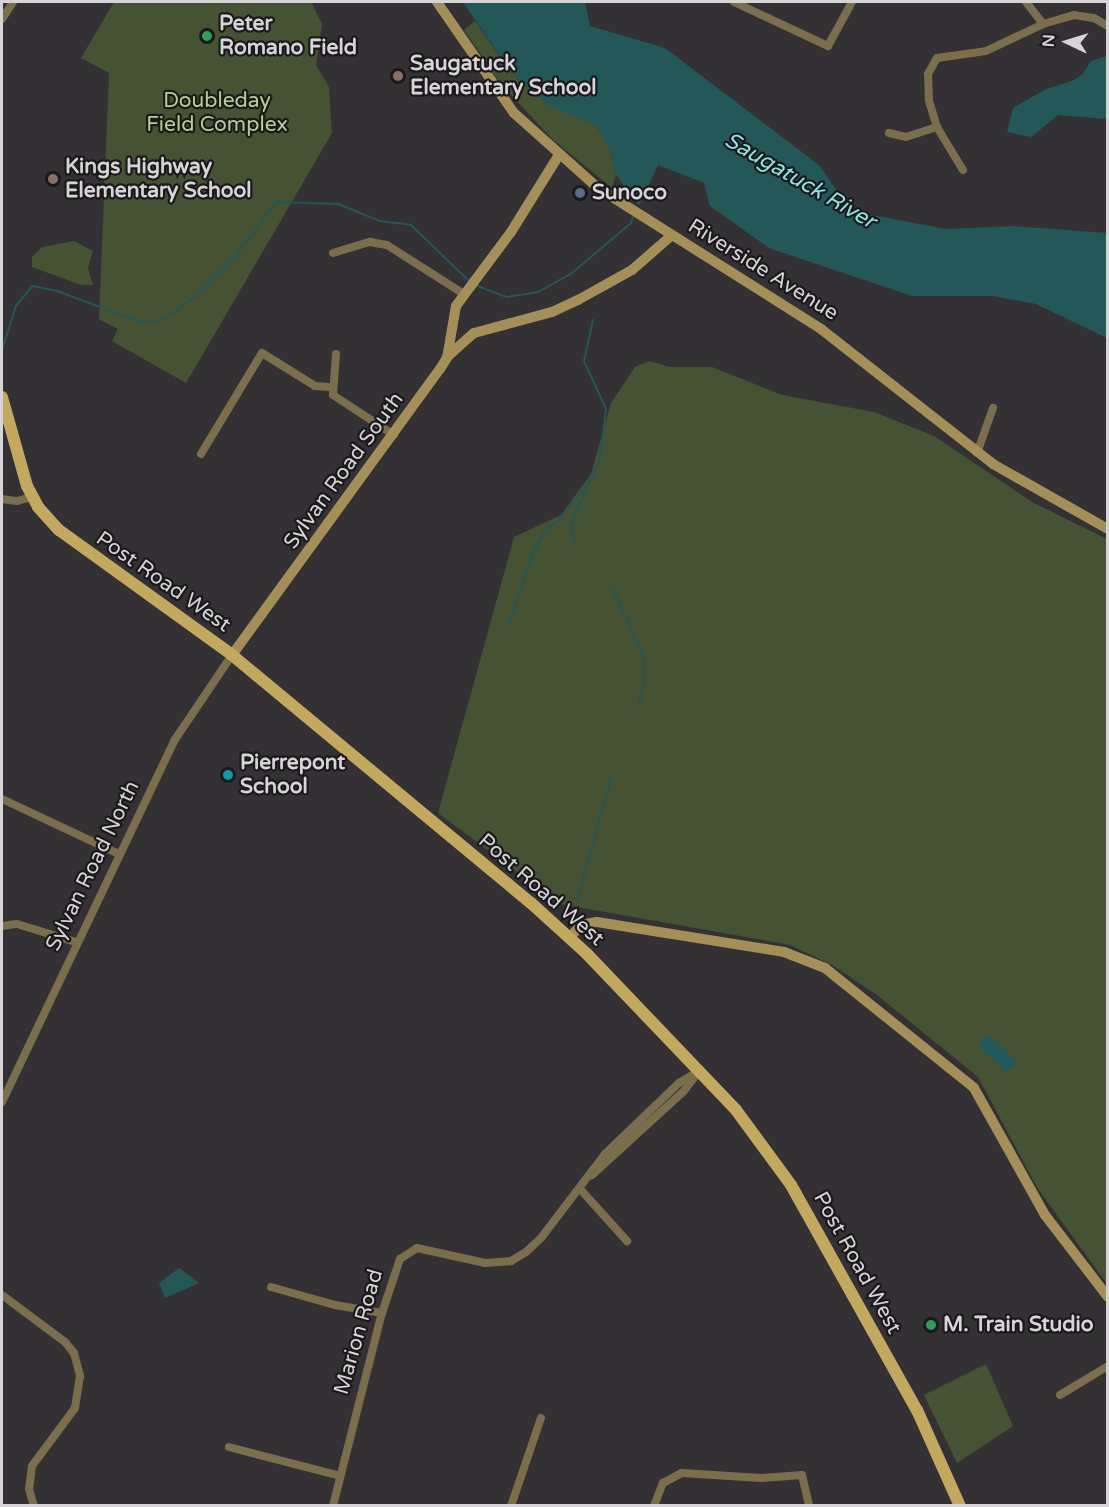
<!DOCTYPE html>
<style>
body{margin:0}
#map{position:relative;width:1109px;height:1507px;overflow:hidden;background:#343135;font-family:"Varela Round",sans-serif}
div>[style]{position:absolute}
.green>*{inset:0;background:#455233}
.water>*{inset:0;background:#245758;transform-origin:0 0}
.stream>*{height:2px;margin:-1px;padding:0 1px;transform-origin:1px;border-radius:1px;background:#245758}
.street>*{height:8px;margin:-4px;padding:0 4px;transform-origin:4px;border-radius:4px;background:#7b6e4c}
.secondary>*{height:10px;margin:-5px;padding:0 5px;transform-origin:5px;border-radius:5px;background:#a48f58}
.primary>*{height:12px;margin:-6px;padding:0 6px;transform-origin:6px;border-radius:6px;background:#c3a860}
.dots>*{width:16px;height:16px;translate:-50% -50%;box-sizing:border-box;border:3px solid #1b191b;border-radius:50%}
span{translate:-50% -50%;white-space:nowrap;text-align:center;line-height:1.15;-webkit-text-stroke:4.5px #1b191b;paint-order:stroke}
.poi-label{font-size:21px;color:#d6d4d6;font-weight:700}
.left{translate:0 -50%;text-align:left}
.park-label{font-size:21px;color:#b5cf94}
.street-label{font-size:21px;color:#d6d4d6}
.water-label{font-size:22px;color:#8be3e4;font-style:italic}
.frame{position:absolute;inset:0;border:3px solid #d6d4d6;pointer-events:none}
.north{position:absolute;left:1037px;top:12px;width:60px;height:60px;-webkit-text-stroke:4px #1b191b;paint-order:stroke;rotate:274deg;font-size:16px;font-weight:700;line-height:24px;text-align:center;color:#d6d4d6}
.north::after{content:'';display:block;margin:auto;width:21px;height:27px;background:#d6d4d6;clip-path:polygon(50% 0,100% 100%,50% 72%,0 100%)}
</style>
<div id="map">
<div class="green">
<i style="clip-path:polygon(114px 2px,311px 2px,322px 24px,316px 65px,329px 87px,332px 133px,186px 383px,112px 341px,118px 329px,99px 319px,109px 73px,81px 58px)"></i>
<i style="clip-path:polygon(475px 21px,511px 72px,546px 103px,597px 126px,610px 150px,616px 175px,612px 188px,552px 139px,500px 83px,464px 30px)"></i>
<i style="clip-path:polygon(74px 241px,93px 251px,88px 268px,93px 285px,81px 285px,32px 267px,32px 257px,42px 247px)"></i>
<i style="clip-path:polygon(649px 361px,670px 367px,712px 367px,782px 395px,874px 412px,934px 436px,1032px 502px,1107px 539px,1107px 1284px,1038px 1189px,978px 1077px,877px 995px,832px 965px,790px 945px,560px 904px,438px 813px,514px 537px,561px 515px,591px 474px,611px 403px,635px 367px)"></i>
<i style="clip-path:polygon(986px 1364px,1013px 1426px,957px 1463px,924px 1395px)"></i>
</div>
<div class="water">
<i style="clip-path:polygon(463px 2px,585px 2px,590px 26px,665px 48px,819px 165px,851px 211px,946px 229px,1014px 226px,1107px 233px,1107px 338px,1036px 304px,992px 296px,912px 296px,769px 248px,710px 206px,704px 183px,658px 165px,639px 206px,616px 175px,610px 150px,597px 126px,546px 104px,511px 72px)"></i>
<i style="clip-path:polygon(1107px 56px,1107px 119px,1058px 115px,1031px 137px,1007px 132px,1013px 108px,1046px 89px,1072px 81px,1082px 75px,1091px 61px)"></i>
<i style="left:989px;top:1034px;width:39px;height:16px;rotate:44deg"></i>
<i style="clip-path:polygon(179px 1268px,199px 1283px,165px 1298px,159px 1283px)"></i>
</div>
<div class="stream">
<i style="left:475px;top:285px;width:34px;rotate:21deg"></i>
<i style="left:507px;top:297px;width:31px;rotate:-9deg"></i>
<i style="left:538px;top:292px;width:39px;rotate:-29deg"></i>
<i style="left:572px;top:273px;width:77px;rotate:-40.3deg"></i>
<i style="left:631px;top:223px;width:7px;rotate:-74deg"></i>
<i style="left:3px;top:347px;width:43px;rotate:-72.4deg"></i>
<i style="left:16px;top:306px;width:26px;rotate:-51deg"></i>
<i style="left:32px;top:286px;width:25px;rotate:11deg"></i>
<i style="left:57px;top:291px;width:86px;rotate:20.3deg"></i>
<i style="left:138px;top:321px;width:24px;rotate:-2deg"></i>
<i style="left:162px;top:320px;width:42px;rotate:-35.2deg"></i>
<i style="left:196px;top:296px;width:57px;rotate:-45deg"></i>
<i style="left:236px;top:256px;width:67px;rotate:-53.5deg"></i>
<i style="left:276px;top:202px;width:62px;rotate:1.8deg"></i>
<i style="left:338px;top:204px;width:45px;rotate:22deg"></i>
<i style="left:380px;top:221px;width:31px;rotate:7deg"></i>
<i style="left:411px;top:225px;width:82px;rotate:44deg"></i>
<i style="left:575px;top:546px;width:21px;rotate:-101deg"></i>
<i style="left:571px;top:525px;width:40px;rotate:-68deg"></i>
<i style="left:612px;top:587px;width:72px;rotate:65.2deg"></i>
<i style="left:642px;top:652px;width:26px;rotate:83deg"></i>
<i style="left:645px;top:678px;width:26px;rotate:103deg"></i>
<i style="left:509px;top:624px;width:64px;rotate:-71.8deg"></i>
<i style="left:529px;top:563px;width:34px;rotate:-64deg"></i>
<i style="left:544px;top:532px;width:22px;rotate:-39deg"></i>
<i style="left:561px;top:518px;width:53px;rotate:-52.7deg"></i>
<i style="left:593px;top:476px;width:19px;rotate:-69deg"></i>
<i style="left:600px;top:458px;width:49px;rotate:-83deg"></i>
<i style="left:606px;top:409px;width:53px;rotate:-114.6deg"></i>
<i style="left:584px;top:361px;width:42px;rotate:-77.6deg"></i>
<i style="left:577px;top:901px;width:131px;rotate:-74.5deg"></i>
</div>
<div class="street">
<i style="left:734px;top:2px;width:104px;rotate:25.1deg"></i>
<i style="left:828px;top:46px;width:50px;rotate:-61.4deg"></i>
<i style="left:1026px;top:2px;width:28px;rotate:52deg"></i>
<i style="left:2px;top:19px;width:20px;rotate:-57deg"></i>
<i style="left:889px;top:133px;width:17px;rotate:13deg"></i>
<i style="left:906px;top:137px;width:33px;rotate:-18deg"></i>
<i style="left:963px;top:170px;width:50px;rotate:-121.2deg"></i>
<i style="left:937px;top:127px;width:28px;rotate:-107deg"></i>
<i style="left:929px;top:100px;width:26px;rotate:-92deg"></i>
<i style="left:928px;top:74px;width:18px;rotate:-61deg"></i>
<i style="left:937px;top:58px;width:49px;rotate:-8.1deg"></i>
<i style="left:986px;top:51px;width:63px;rotate:-25.3deg"></i>
<i style="left:1043px;top:24px;width:32px;rotate:-16deg"></i>
<i style="left:1074px;top:15px;width:20px;rotate:9deg"></i>
<i style="left:1094px;top:18px;width:16px;rotate:30deg"></i>
<i style="left:333px;top:253px;width:39px;rotate:-17deg"></i>
<i style="left:370px;top:242px;width:17px;rotate:10deg"></i>
<i style="left:387px;top:245px;width:91px;rotate:32.5deg"></i>
<i style="left:336px;top:354px;width:41px;rotate:94.2deg"></i>
<i style="left:333px;top:395px;width:73px;rotate:33.3deg"></i>
<i style="left:977px;top:453px;width:48px;rotate:-70.4deg"></i>
<i style="left:201px;top:454px;width:118px;rotate:-58.9deg"></i>
<i style="left:262px;top:353px;width:62px;rotate:31.9deg"></i>
<i style="left:315px;top:386px;width:16px;rotate:4deg"></i>
<i style="left:2px;top:499px;width:15px;rotate:8deg"></i>
<i style="left:17px;top:501px;width:16px;rotate:-15deg"></i>
<i style="left:2px;top:799px;width:129px;rotate:25.2deg"></i>
<i style="left:2px;top:926px;width:15px;rotate:-8deg"></i>
<i style="left:17px;top:924px;width:62px;rotate:17deg"></i>
<i style="left:2px;top:1102px;width:400px;rotate:-64.5deg"></i>
<i style="left:174px;top:741px;width:104px;rotate:-56deg"></i>
<i style="left:581px;top:1190px;width:69px;rotate:48deg"></i>
<i style="left:271px;top:1287px;width:66px;rotate:15.7deg"></i>
<i style="left:335px;top:1305px;width:48px;rotate:9.7deg"></i>
<i style="left:2px;top:1295px;width:79px;rotate:36.7deg"></i>
<i style="left:65px;top:1342px;width:14px;rotate:51deg"></i>
<i style="left:74px;top:1353px;width:24px;rotate:75deg"></i>
<i style="left:80px;top:1376px;width:32px;rotate:99deg"></i>
<i style="left:75px;top:1408px;width:72px;rotate:126.6deg"></i>
<i style="left:32px;top:1466px;width:23px;rotate:97deg"></i>
<i style="left:29px;top:1489px;width:18px;rotate:74deg"></i>
<i style="left:1060px;top:1395px;width:56px;rotate:-31.1deg"></i>
<i style="left:229px;top:1447px;width:115px;rotate:14.6deg"></i>
<i style="left:333px;top:1506px;width:199px;rotate:-75.8deg"></i>
<i style="left:382px;top:1313px;width:57px;rotate:-71.6deg"></i>
<i style="left:400px;top:1259px;width:20px;rotate:-33deg"></i>
<i style="left:417px;top:1248px;width:70px;rotate:12.4deg"></i>
<i style="left:485px;top:1263px;width:26px;rotate:-4deg"></i>
<i style="left:511px;top:1261px;width:17px;rotate:-31deg"></i>
<i style="left:526px;top:1252px;width:21px;rotate:-43deg"></i>
<i style="left:541px;top:1238px;width:106px;rotate:-52.7deg"></i>
<i style="left:605px;top:1154px;width:103px;rotate:-43.8deg"></i>
<i style="left:679px;top:1083px;width:23px;rotate:-31deg"></i>
<i style="left:699px;top:1071px;width:25px;rotate:127deg"></i>
<i style="left:684px;top:1091px;width:125px;rotate:137.6deg"></i>
<i style="left:511px;top:1506px;width:93px;rotate:-71.2deg"></i>
<i style="left:654px;top:1506px;width:25px;rotate:-69deg"></i>
<i style="left:663px;top:1483px;width:21px;rotate:-28deg"></i>
<i style="left:682px;top:1473px;width:79px;rotate:3.6deg"></i>
<i style="left:761px;top:1478px;width:41px;rotate:-4.2deg"></i>
<i style="left:802px;top:1475px;width:32px;rotate:77deg"></i>
</div>
<div class="secondary">
<i style="left:437px;top:2px;width:135px;rotate:55.3deg"></i>
<i style="left:514px;top:113px;width:113px;rotate:41.8deg"></i>
<i style="left:598px;top:188px;width:264px;rotate:32.3deg"></i>
<i style="left:821px;top:329px;width:219px;rotate:38.1deg"></i>
<i style="left:993px;top:464px;width:132px;rotate:29.5deg"></i>
<i style="left:447px;top:357px;width:36px;rotate:-42deg"></i>
<i style="left:474px;top:333px;width:81px;rotate:-15.1deg"></i>
<i style="left:552px;top:312px;width:29px;rotate:-25deg"></i>
<i style="left:578px;top:300px;width:62px;rotate:-29.1deg"></i>
<i style="left:632px;top:270px;width:52px;rotate:-41.1deg"></i>
<i style="left:232px;top:655px;width:354px;rotate:-54deg"></i>
<i style="left:440px;top:369px;width:13px;rotate:-58deg"></i>
<i style="left:447px;top:358px;width:53px;rotate:-80.2deg"></i>
<i style="left:456px;top:306px;width:92px;rotate:-53.4deg"></i>
<i style="left:511px;top:232px;width:91px;rotate:-58.1deg"></i>
<i style="left:570px;top:937px;width:16px;rotate:-47deg"></i>
<i style="left:581px;top:925px;width:16px;rotate:-11deg"></i>
<i style="left:597px;top:922px;width:189px;rotate:9.1deg"></i>
<i style="left:784px;top:952px;width:44px;rotate:21.3deg"></i>
<i style="left:825px;top:968px;width:191px;rotate:38.8deg"></i>
<i style="left:974px;top:1088px;width:145px;rotate:60.8deg"></i>
<i style="left:1045px;top:1215px;width:103px;rotate:52.5deg"></i>
</div>
<div class="primary">
<i style="left:2px;top:397px;width:92px;rotate:74.3deg"></i>
<i style="left:27px;top:486px;width:24px;rotate:62deg"></i>
<i style="left:38px;top:507px;width:31px;rotate:48deg"></i>
<i style="left:59px;top:530px;width:213px;rotate:35.8deg"></i>
<i style="left:232px;top:655px;width:388px;rotate:39.7deg"></i>
<i style="left:531px;top:903px;width:76px;rotate:42.3deg"></i>
<i style="left:587px;top:954px;width:216px;rotate:46.3deg"></i>
<i style="left:736px;top:1110px;width:93px;rotate:53.7deg"></i>
<i style="left:791px;top:1185px;width:258px;rotate:60.8deg"></i>
<i style="left:917px;top:1410px;width:105px;rotate:65.9deg"></i>
</div>
<div class="dots">
<i style="left:207px;top:36px;background:#2e9e5b"></i>
<i style="left:398px;top:76px;background:#8d6e63"></i>
<i style="left:53px;top:179px;background:#8d6e63"></i>
<i style="left:580px;top:193px;background:#5c6f8a"></i>
<i style="left:228px;top:775px;background:#0f9aa8"></i>
<i style="left:931px;top:1325px;background:#2e9e5b"></i>
</div>
<div class="poi-label">
<span class="left" style="left:219px;top:36px">Peter<br>Romano Field</span>
<span class="left" style="left:410px;top:76px">Saugatuck<br>Elementary School</span>
<span class="left" style="left:65px;top:179px">Kings Highway<br>Elementary School</span>
<span class="left" style="left:592px;top:193px">Sunoco</span>
<span class="left" style="left:240px;top:775px">Pierrepont<br>School</span>
<span class="left" style="left:943px;top:1325px">M. Train Studio</span>
</div>
<div class="park-label">
<span style="left:217px;top:113px">Doubleday<br>Field Complex</span>
</div>
<div class="street-label">
<span style="left:763px;top:270px;rotate:32deg">Riverside Avenue</span>
<span style="left:344px;top:471px;rotate:-54deg">Sylvan Road South</span>
<span style="left:163px;top:582px;rotate:35deg">Post Road West</span>
<span style="left:93px;top:866px;rotate:-64deg">Sylvan Road North</span>
<span style="left:541px;top:890px;rotate:41deg">Post Road West</span>
<span style="left:857px;top:1263px;rotate:61deg">Post Road West</span>
<span style="left:359px;top:1332px;rotate:-74deg">Marion Road</span>
</div>
<div class="water-label">
<span style="left:800px;top:181px;rotate:30deg">Saugatuck River</span>
</div>
<div class="frame"></div>
<div class="north">N</div>
</div>
